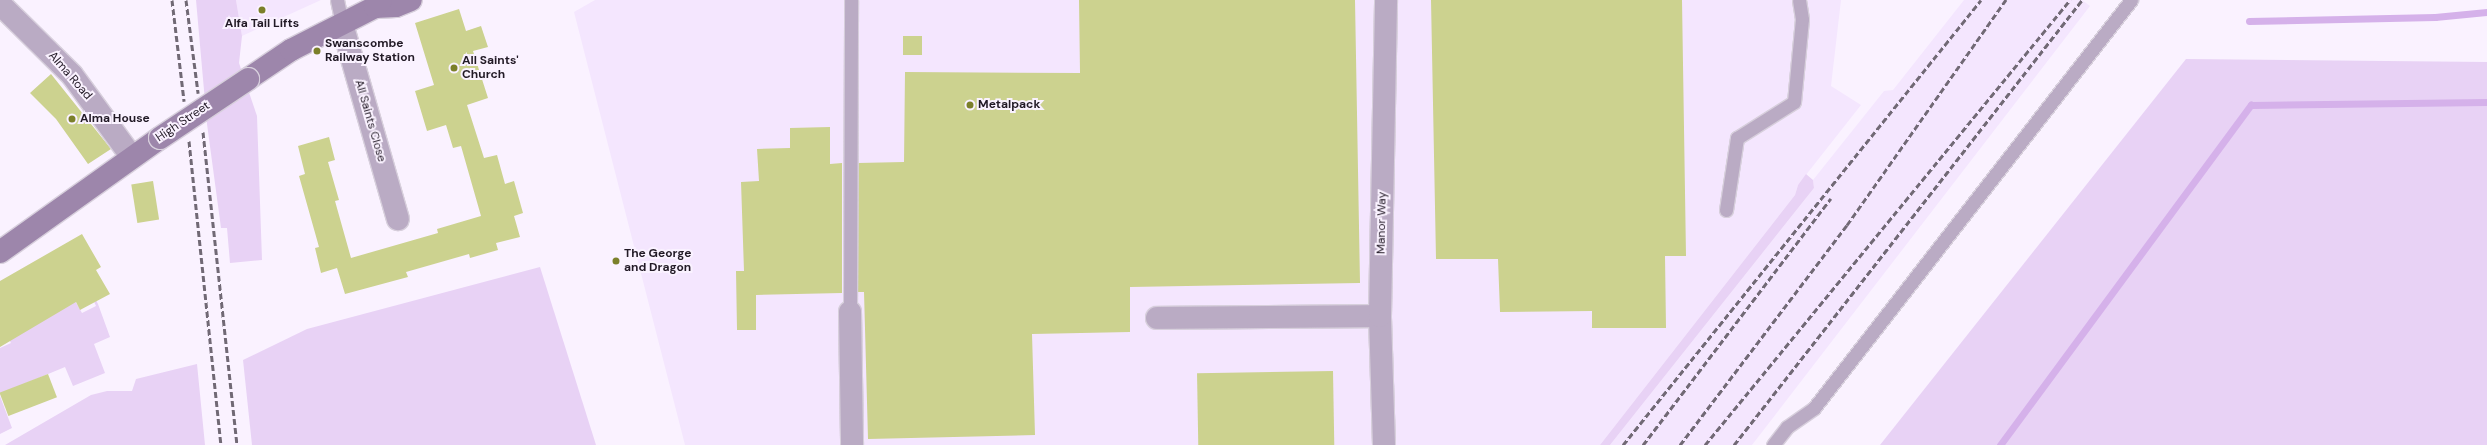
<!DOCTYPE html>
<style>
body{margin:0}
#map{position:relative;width:2487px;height:445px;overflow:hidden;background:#faf2ff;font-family:"DM Sans",sans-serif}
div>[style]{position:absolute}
.built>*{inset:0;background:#f4e6fe}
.green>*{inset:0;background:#e8d2f5}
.stream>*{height:7px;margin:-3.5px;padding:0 3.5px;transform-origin:3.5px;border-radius:3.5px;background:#d5b1ea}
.building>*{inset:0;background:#ccd28f;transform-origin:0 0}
.roads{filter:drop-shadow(1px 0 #d7cfdc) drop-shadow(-1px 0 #d7cfdc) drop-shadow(0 1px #d7cfdc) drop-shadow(0 -1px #d7cfdc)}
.service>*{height:13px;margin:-6.5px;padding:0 6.5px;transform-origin:6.5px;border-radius:6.5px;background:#baabc4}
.minor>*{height:22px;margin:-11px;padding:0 11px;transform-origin:11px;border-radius:11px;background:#baabc4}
.secondary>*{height:22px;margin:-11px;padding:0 11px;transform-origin:11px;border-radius:11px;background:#9d86ab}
.rail>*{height:3px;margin-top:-1.5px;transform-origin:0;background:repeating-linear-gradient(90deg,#716975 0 6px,transparent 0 9px)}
.bridges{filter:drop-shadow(1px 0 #d7cfdc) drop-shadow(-1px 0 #d7cfdc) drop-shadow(0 1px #d7cfdc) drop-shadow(0 -1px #d7cfdc)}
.secondary-bridge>*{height:22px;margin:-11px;padding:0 11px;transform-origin:11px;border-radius:11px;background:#9d86ab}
.dots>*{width:11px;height:11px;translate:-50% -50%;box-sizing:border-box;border:2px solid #faf2ff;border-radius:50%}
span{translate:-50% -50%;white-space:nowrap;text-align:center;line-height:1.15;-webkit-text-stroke:4px #faf2ff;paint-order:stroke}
.poi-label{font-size:12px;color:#221a26;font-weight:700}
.left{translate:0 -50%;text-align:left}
.street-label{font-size:12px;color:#221a26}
</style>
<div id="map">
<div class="built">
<i style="clip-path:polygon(236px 0,321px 0,242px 36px)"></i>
<i style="clip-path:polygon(595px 0,1841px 0,1831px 86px,1861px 105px,1798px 185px,1795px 195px,1600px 445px,685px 445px,574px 12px)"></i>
<i style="clip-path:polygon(1964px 0,2082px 0,2090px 6px,1752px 445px,1610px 445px,1814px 188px,1813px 180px,1884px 91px,1893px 90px)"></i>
</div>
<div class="green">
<i style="clip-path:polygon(196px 0,236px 0,242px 36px,239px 63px,257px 116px,262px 260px,230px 263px,227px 228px,221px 228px,207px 124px)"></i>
<i style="clip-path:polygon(2186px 59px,2487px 62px,2487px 445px,1880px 445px)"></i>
<i style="clip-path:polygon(1806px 174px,1813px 180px,1814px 188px,1610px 445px,1600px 445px,1795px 195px,1798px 185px)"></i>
<i style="clip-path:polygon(540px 267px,596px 445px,252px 445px,243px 360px,307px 329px)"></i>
<i style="clip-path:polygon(67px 287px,82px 313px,96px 306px,93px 299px,95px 298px,98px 304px,110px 337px,94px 344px,105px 373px,73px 386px,65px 367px,0 394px,0 348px,11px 343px,4px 331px)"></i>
<i style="clip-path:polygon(197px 364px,205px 445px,5px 445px,91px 395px,107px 391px,132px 391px,136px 379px)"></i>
<i style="clip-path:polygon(0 396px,12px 428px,0 434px)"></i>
</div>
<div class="stream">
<i style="left:2249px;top:21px;width:186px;rotate:-1.2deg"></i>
<i style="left:2435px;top:17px;width:52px;rotate:-5.5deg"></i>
<i style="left:2000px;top:445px;width:423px;rotate:-53.6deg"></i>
<i style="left:2251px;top:105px;width:236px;rotate:-0.7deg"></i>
</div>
<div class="building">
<i style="clip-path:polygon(1079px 0,1355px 0,1360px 283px,1130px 287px,1130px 332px,1032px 334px,1035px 435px,868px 439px,864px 292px,858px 292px,858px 163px,904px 162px,905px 72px,1080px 73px)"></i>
<i style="clip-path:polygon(1431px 0,1682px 0,1686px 256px,1665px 256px,1666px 328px,1592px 328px,1592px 311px,1500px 312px,1498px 259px,1436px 259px)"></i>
<i style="clip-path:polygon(459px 9px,466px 31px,481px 26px,488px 47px,473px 51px,488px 98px,467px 105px,484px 158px,497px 155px,505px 184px,514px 181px,523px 213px,514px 216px,520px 237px,496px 243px,498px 250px,470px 258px,469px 254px,406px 272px,408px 277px,345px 294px,337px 268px,321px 273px,315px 248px,319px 247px,299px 176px,305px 174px,298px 146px,329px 137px,335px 160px,328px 162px,339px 200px,335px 201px,351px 258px,438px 233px,437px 229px,481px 216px,461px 146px,453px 148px,446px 125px,427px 131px,415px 91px,434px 85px,415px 23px)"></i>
<i style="left:903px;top:36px;width:19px;height:19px"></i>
<i style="clip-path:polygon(51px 74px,111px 149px,88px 164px,56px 119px,30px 93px)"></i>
<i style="clip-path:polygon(830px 127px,830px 164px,842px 163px,842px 293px,756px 295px,756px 330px,737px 330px,736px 271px,744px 271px,741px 182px,759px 181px,757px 149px,790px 148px,790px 128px)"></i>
<i style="left:153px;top:181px;width:39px;height:22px;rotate:81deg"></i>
<i style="clip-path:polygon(82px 234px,101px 267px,96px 270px,110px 294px,80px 310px,76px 302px,0 347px,0 281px)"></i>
<i style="left:1333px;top:371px;width:74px;height:136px;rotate:89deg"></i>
<i style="left:48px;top:374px;width:25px;height:52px;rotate:69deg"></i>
</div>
<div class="roads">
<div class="service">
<i style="left:337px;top:0;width:25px;rotate:78deg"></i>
<i style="left:1726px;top:210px;width:73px;rotate:-81.3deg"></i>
<i style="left:1737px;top:138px;width:67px;rotate:-32.3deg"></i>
<i style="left:1794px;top:102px;width:83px;rotate:-84.5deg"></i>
<i style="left:1802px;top:19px;width:19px;rotate:-99deg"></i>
<i style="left:850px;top:312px;width:312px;rotate:-89.8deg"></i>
<i style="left:1773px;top:445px;width:23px;rotate:-52deg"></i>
<i style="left:1787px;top:427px;width:33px;rotate:-35deg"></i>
<i style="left:1814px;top:408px;width:517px;rotate:-52.15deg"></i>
</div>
<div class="minor">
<i style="left:0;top:4px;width:101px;rotate:44.6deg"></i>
<i style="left:72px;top:75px;width:100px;rotate:53.9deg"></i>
<i style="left:342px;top:24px;width:203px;rotate:74deg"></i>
<i style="left:850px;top:312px;width:133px;rotate:89.1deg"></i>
<i style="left:1157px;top:318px;width:223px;rotate:-0.5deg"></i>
<i style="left:1384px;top:445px;width:129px;rotate:-91.8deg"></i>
<i style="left:1380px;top:316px;width:316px;rotate:-88.9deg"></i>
</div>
<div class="secondary">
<i style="left:375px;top:7px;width:21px;rotate:-3deg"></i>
<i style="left:396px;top:6px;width:16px;rotate:-22deg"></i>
<i style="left:248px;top:79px;width:52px;rotate:-34deg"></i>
<i style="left:291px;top:50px;width:94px;rotate:-27.1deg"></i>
<i style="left:375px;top:7px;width:9px;rotate:-49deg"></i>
<i style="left:0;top:252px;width:196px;rotate:-35.5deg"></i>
</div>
</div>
<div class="rail">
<i style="left:172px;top:0;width:102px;rotate:83.2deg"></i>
<i style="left:186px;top:0;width:94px;rotate:82.6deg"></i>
<i style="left:203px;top:132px;width:315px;rotate:83.8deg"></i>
<i style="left:189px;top:141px;width:306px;rotate:84deg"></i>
<i style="left:1623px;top:445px;width:571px;rotate:-51.18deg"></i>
<i style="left:1643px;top:445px;width:310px;rotate:-52.7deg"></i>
<i style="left:1680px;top:445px;width:276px;rotate:-52.8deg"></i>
<i style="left:1847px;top:225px;width:276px;rotate:-54.8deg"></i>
<i style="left:1705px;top:445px;width:576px;rotate:-50.64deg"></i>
<i style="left:1734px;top:445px;width:565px;rotate:-51.97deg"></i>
</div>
<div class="bridges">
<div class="secondary-bridge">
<i style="left:160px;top:138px;width:106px;rotate:-33.8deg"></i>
</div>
</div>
<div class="dots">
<i style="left:262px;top:10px;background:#7b802a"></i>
<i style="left:317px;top:51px;background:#7b802a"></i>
<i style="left:454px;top:68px;background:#7b802a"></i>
<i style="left:970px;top:105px;background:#7b802a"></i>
<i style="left:72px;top:119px;background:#7b802a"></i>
<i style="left:616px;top:261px;background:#7b802a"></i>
</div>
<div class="poi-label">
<span style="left:262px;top:24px">Alfa Tail Lifts</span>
<span class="left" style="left:325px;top:51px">Swanscombe<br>Railway Station</span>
<span class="left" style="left:462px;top:68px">All Saints'<br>Church</span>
<span class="left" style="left:978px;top:105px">Metalpack</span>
<span class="left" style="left:80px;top:119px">Alma House</span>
<span class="left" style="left:624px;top:261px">The George<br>and Dragon</span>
</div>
<div class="street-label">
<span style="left:70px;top:76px;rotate:49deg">Alma Road</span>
<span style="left:370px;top:121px;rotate:74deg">All Saints Close</span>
<span style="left:183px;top:122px;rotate:-34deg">High Street</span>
<span style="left:1382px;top:223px;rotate:-89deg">Manor Way</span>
</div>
</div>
